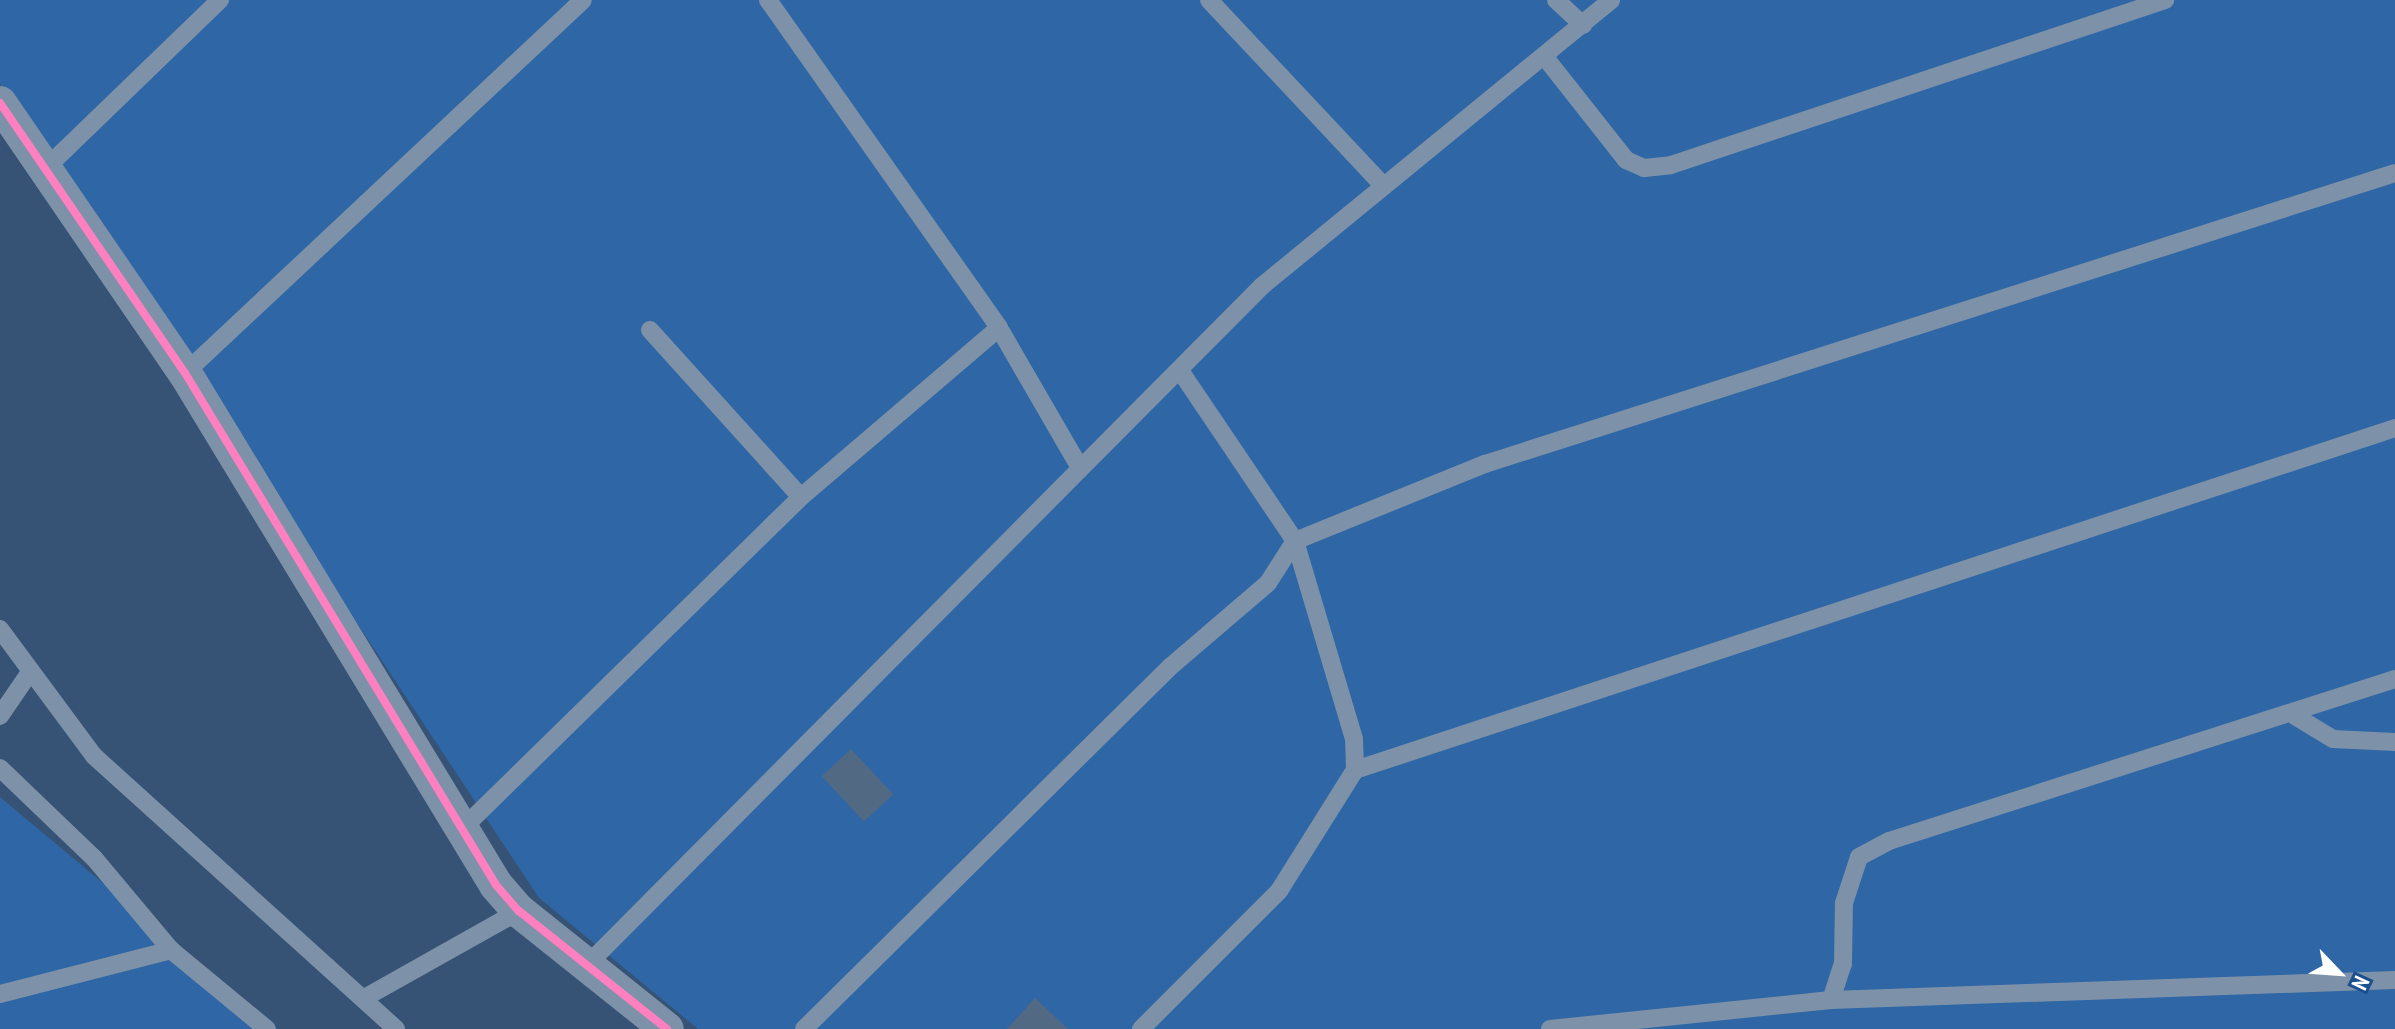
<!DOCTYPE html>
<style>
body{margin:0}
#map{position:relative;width:2395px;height:1029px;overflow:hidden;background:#365274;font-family:"PT Sans Narrow",sans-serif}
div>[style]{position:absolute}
.green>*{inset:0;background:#2f66a5}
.building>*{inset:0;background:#526984;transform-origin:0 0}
.service>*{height:18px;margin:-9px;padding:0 9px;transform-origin:9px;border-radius:9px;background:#7d92a8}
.minor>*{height:34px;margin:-17px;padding:0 17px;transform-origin:17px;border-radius:17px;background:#7d92a8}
.cycleway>*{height:8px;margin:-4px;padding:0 4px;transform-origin:4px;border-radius:4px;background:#ff80c0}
span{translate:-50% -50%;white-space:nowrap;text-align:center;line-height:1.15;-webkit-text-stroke:6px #1b4f8f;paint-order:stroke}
.north{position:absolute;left:2299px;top:933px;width:80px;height:80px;-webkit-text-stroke:6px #1b4f8f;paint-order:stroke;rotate:115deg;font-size:22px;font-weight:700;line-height:32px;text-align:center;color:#fff}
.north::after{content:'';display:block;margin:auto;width:28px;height:36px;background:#fff;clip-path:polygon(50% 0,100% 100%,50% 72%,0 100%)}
</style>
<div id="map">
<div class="green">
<i style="clip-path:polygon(0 0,2395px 0,2395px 1029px,698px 1029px,539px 898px,0 84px)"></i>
<i style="clip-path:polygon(0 797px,278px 1029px,0 1029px)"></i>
</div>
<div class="building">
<i style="left:851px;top:749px;width:62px;height:40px;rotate:47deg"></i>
<i style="clip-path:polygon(1035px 998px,1068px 1029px,1007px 1029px)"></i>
</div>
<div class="service">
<i style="left:768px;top:0;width:401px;rotate:54.8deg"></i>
<i style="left:999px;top:328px;width:162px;rotate:59.9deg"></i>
<i style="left:1209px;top:0;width:251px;rotate:46.8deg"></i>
<i style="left:1556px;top:0;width:37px;rotate:43deg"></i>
<i style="left:1544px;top:56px;width:132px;rotate:51.7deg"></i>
<i style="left:1626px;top:160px;width:20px;rotate:24deg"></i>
<i style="left:1644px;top:168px;width:27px;rotate:-6deg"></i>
<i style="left:1671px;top:165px;width:521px;rotate:-18.47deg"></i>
<i style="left:46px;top:168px;width:242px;rotate:-44deg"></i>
<i style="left:650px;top:330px;width:225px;rotate:47.9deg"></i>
<i style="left:1181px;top:372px;width:204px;rotate:56deg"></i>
<i style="left:1295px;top:541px;width:207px;rotate:73.4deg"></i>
<i style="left:1354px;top:739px;width:31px;rotate:88deg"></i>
<i style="left:185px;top:373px;width:545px;rotate:-43.14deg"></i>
<i style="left:0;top:629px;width:158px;rotate:53.5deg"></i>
<i style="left:94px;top:756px;width:407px;rotate:42.1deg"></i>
<i style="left:0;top:716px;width:53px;rotate:-55.7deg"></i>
<i style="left:2295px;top:716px;width:44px;rotate:31.2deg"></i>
<i style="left:2333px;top:739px;width:62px;rotate:2.8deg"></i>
<i style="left:0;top:768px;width:130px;rotate:43.8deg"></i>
<i style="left:94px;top:858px;width:120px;rotate:50.1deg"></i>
<i style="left:171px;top:950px;width:124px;rotate:39.5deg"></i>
<i style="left:463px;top:828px;width:473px;rotate:-44.4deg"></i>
<i style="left:801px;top:497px;width:260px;rotate:-40.5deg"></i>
<i style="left:587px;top:965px;width:957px;rotate:-45.17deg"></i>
<i style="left:1262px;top:286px;width:451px;rotate:-39.3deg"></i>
<i style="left:0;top:994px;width:177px;rotate:-14.4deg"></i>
<i style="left:366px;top:997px;width:176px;rotate:-29.3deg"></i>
<i style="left:1831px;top:1000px;width:38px;rotate:-72deg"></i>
<i style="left:1843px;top:964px;width:61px;rotate:-89.1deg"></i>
<i style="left:1844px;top:903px;width:48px;rotate:-71.9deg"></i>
<i style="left:1859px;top:857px;width:34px;rotate:-28deg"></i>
<i style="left:1889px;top:841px;width:531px;rotate:-17.75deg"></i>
<i style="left:804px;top:1029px;width:515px;rotate:-44.69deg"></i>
<i style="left:1170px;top:667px;width:129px;rotate:-40.6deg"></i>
<i style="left:1268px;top:583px;width:50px;rotate:-57.3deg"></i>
<i style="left:1295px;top:541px;width:205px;rotate:-22.1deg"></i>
<i style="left:1485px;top:464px;width:955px;rotate:-17.73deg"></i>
<i style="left:1141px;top:1029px;width:195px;rotate:-45deg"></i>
<i style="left:1279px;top:891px;width:143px;rotate:-57.9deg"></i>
<i style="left:1355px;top:770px;width:1095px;rotate:-18.2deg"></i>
<i style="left:1550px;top:1029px;width:282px;rotate:-5.9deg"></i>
<i style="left:1831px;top:1000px;width:564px;rotate:-2.03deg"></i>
</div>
<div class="minor">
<i style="left:0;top:103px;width:327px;rotate:55.6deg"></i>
<i style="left:185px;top:373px;width:599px;rotate:58.72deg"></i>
<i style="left:496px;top:885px;width:35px;rotate:49deg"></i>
<i style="left:519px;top:911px;width:189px;rotate:38.6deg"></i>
</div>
<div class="cycleway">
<i style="left:0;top:103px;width:327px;rotate:55.6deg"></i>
<i style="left:185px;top:373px;width:599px;rotate:58.72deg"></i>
<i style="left:496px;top:885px;width:35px;rotate:49deg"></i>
<i style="left:519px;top:911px;width:189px;rotate:38.6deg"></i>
</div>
<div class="north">N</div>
</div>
